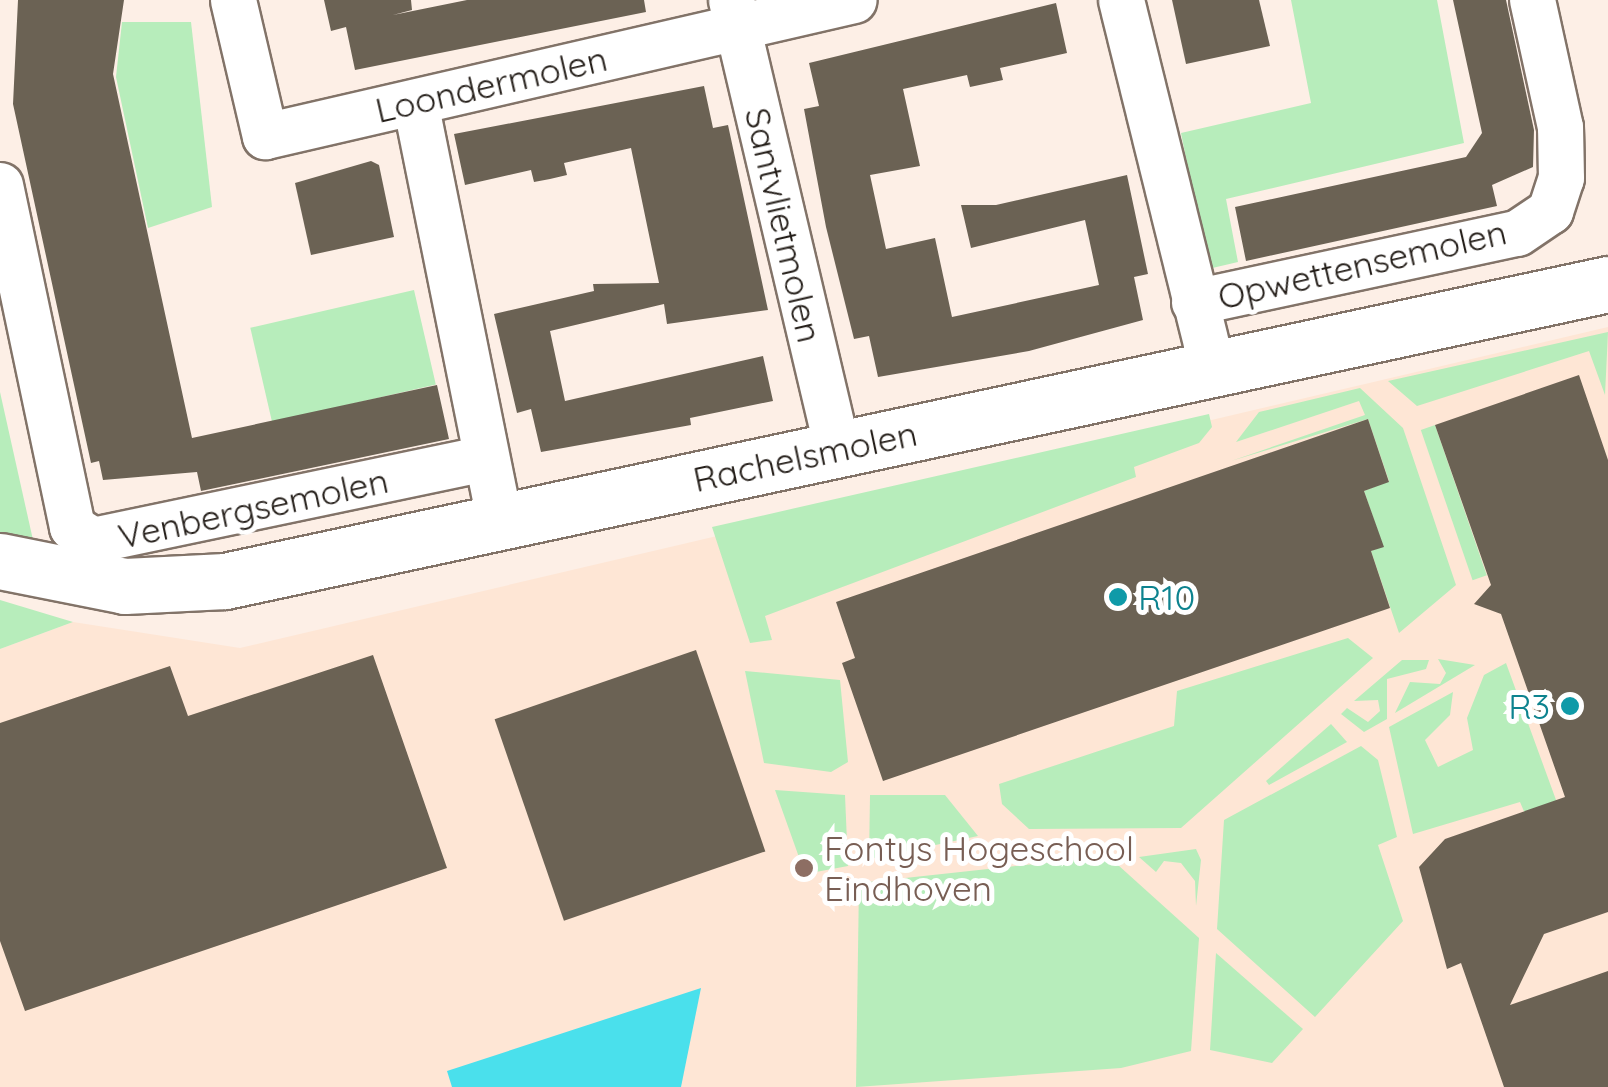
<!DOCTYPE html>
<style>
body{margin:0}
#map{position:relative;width:1608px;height:1087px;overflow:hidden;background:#fdefe6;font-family:Quicksand,sans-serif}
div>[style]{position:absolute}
.built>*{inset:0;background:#fee6d5}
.green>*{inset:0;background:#b7edbb;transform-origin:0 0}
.water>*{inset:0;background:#4ae0ec}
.building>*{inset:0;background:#6b6254;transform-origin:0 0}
.roads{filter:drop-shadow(2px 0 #827368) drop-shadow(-2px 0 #827368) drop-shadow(0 2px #827368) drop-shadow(0 -2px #827368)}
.minor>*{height:45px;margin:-22.5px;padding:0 22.5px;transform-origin:22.5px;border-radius:22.5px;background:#fff}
.tertiary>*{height:55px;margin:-27.5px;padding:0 27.5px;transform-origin:27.5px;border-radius:27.5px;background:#fff}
.dots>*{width:28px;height:28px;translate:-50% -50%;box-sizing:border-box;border:5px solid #fff;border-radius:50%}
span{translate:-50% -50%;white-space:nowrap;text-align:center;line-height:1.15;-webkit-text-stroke:10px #fff;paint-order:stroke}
.street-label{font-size:35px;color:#251f1a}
.culture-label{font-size:35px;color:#0d838f}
.left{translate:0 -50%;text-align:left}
.right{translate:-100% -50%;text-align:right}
.education-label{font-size:35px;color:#785e54}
</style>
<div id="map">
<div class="built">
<i style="clip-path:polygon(1608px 327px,1608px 1087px,0 1087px,0 649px,73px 622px,240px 648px)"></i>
</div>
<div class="green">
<i style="clip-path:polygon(1291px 0,1437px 0,1464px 143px,1226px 199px,1238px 262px,1208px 269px,1181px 133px,1311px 103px)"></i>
<i style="clip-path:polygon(122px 22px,191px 22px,212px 207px,148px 228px,116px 77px)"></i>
<i style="left:414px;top:290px;width:97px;height:168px;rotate:77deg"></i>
<i style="clip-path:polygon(1608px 332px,1605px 395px,1589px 351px,1417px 406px,1388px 381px)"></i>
<i style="clip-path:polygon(1360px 388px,1403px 428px,1456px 585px,1399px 633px,1371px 551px,1383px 546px,1364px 491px,1389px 481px,1368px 419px,1231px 461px,1365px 415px,1359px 401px,1236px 442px,1259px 412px)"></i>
<i style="clip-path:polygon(0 392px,37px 558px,0 549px)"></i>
<i style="clip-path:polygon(1209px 414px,1212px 427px,1199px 443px,1134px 467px,1136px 477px,765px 616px,772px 640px,750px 643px,712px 527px)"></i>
<i style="left:1435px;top:425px;width:159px;height:15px;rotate:71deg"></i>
<i style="clip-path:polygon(0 600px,73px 622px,0 649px)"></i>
<i style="clip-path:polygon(1348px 638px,1373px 658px,1181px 828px,1029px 829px,1002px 804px,999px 784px,1174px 726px,1177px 691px)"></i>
<i style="clip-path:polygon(1438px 659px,1475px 665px,1395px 713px,1410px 682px,1440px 684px,1446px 673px)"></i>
<i style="clip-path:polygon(1402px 660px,1429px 660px,1426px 669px,1387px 679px,1387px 719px,1364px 732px,1341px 714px,1347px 708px,1368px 722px,1380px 711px,1378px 700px,1354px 701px)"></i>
<i style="clip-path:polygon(1506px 663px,1571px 841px,1543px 856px,1520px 802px,1413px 834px,1389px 727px,1453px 692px,1450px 715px,1425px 740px,1438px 767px,1473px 750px,1467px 718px,1484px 675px)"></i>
<i style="clip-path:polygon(745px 671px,840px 680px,848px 762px,831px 772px,764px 763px)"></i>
<i style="clip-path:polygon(1331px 724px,1347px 742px,1269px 785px,1266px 781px)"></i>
<i style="clip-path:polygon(1361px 746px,1378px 760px,1397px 837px,1378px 845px,1403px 921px,1315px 1017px,1217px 929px,1224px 820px)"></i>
<i style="clip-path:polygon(775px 790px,845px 795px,848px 866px,805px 874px)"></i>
<i style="clip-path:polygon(870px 795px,945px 795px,978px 836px,869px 859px)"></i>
<i style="clip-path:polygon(1196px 849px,1201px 860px,1196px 906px,1195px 881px,1181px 863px,1164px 861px,1156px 872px,1139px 857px)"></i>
<i style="clip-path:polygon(1108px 856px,1199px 938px,1191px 1051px,1121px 1068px,856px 1087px,859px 883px)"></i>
<i style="clip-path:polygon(1216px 953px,1303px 1029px,1272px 1063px,1210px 1050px)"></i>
</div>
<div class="water">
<i style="clip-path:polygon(701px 988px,681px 1087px,452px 1087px,447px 1071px)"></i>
</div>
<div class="building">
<i style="clip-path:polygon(18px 0,124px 0,113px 74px,192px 438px,437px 385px,449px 439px,201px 491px,197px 472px,103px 480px,99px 461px,91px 463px,13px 104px)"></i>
<i style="clip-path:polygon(324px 0,411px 0,412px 10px,393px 15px,467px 0,644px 0,646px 12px,355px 70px,346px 27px,331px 31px)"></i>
<i style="clip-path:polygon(1172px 0,1259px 0,1270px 46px,1186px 64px)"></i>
<i style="clip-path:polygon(1453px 0,1506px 0,1534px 130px,1533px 167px,1492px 185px,1497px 206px,1246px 261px,1235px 207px,1466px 157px,1482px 133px)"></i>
<i style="clip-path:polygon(1056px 3px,1067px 53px,1000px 68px,1003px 80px,970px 87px,967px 75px,903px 89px,920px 166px,870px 175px,886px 249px,935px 238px,952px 317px,1099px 285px,1085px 220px,971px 248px,961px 205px,996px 205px,1127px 175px,1148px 274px,1134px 277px,1143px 320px,1029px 351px,878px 377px,869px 336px,854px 339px,826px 227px,804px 109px,819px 106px,809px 63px)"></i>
<i style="clip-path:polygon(704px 86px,713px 128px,728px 125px,768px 310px,667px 324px,664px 304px,550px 331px,565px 401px,763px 356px,773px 401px,690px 418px,691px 425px,541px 452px,531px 409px,517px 413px,494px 314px,594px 291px,593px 284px,659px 283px,631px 148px,564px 163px,567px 175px,550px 179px,534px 182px,531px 170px,465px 185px,454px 134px)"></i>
<i style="clip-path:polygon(371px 161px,379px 165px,394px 237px,311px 255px,295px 183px)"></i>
<i style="clip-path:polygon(1579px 375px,1608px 460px,1608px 912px,1544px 934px,1510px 1005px,1608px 971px,1608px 1087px,1504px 1087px,1461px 963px,1447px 969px,1419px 867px,1445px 839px,1565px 797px,1501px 614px,1474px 604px,1491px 585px,1435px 425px)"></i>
<i style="clip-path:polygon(1368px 419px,1389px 482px,1364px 491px,1384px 547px,1371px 551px,1390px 608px,883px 781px,842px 663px,855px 658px,836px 602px)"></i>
<i style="left:696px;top:650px;width:213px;height:213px;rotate:71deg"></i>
<i style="clip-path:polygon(373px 655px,447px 868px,25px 1011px,0 941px,0 723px,170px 666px,188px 716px)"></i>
</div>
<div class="roads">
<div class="minor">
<i style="left:233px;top:0;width:140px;rotate:76.8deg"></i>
<i style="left:265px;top:136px;width:604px;rotate:-13deg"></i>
<i style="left:731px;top:0;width:461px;rotate:76.7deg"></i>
<i style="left:1121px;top:0;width:380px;rotate:76.1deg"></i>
<i style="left:415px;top:102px;width:429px;rotate:78.6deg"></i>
<i style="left:0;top:185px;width:349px;rotate:78.1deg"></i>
<i style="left:72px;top:527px;width:25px;rotate:32deg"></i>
<i style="left:93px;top:540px;width:400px;rotate:-11.8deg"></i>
<i style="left:1194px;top:302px;width:330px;rotate:-12.1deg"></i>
<i style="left:1517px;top:233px;width:40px;rotate:-34deg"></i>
<i style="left:1550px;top:211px;width:35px;rotate:-72deg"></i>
<i style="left:1561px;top:178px;width:51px;rotate:-91.1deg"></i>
<i style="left:1560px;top:127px;width:130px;rotate:-102.4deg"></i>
</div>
<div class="tertiary">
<i style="left:0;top:561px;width:127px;rotate:11.3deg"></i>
<i style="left:125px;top:586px;width:100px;rotate:-2.9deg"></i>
<i style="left:225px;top:581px;width:1415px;rotate:-12.12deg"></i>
</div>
</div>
<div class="dots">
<i style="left:1118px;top:597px;background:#0f9aa8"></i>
<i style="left:1570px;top:706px;background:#0f9aa8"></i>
<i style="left:804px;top:868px;background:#8d6e63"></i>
</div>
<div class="street-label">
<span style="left:491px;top:84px;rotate:-13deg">Loondermolen</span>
<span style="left:784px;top:225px;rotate:77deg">Santvlietmolen</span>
<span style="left:1362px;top:264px;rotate:-13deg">Opwettensemolen</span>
<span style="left:805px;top:456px;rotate:-12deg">Rachelsmolen</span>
<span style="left:253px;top:508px;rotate:-12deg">Venbergsemolen</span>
</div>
<div class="culture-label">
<span class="left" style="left:1138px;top:597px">R10</span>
<span class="right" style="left:1550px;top:706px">R3</span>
</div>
<div class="education-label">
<span class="left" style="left:824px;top:868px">Fontys Hogeschool<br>Eindhoven</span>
</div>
</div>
